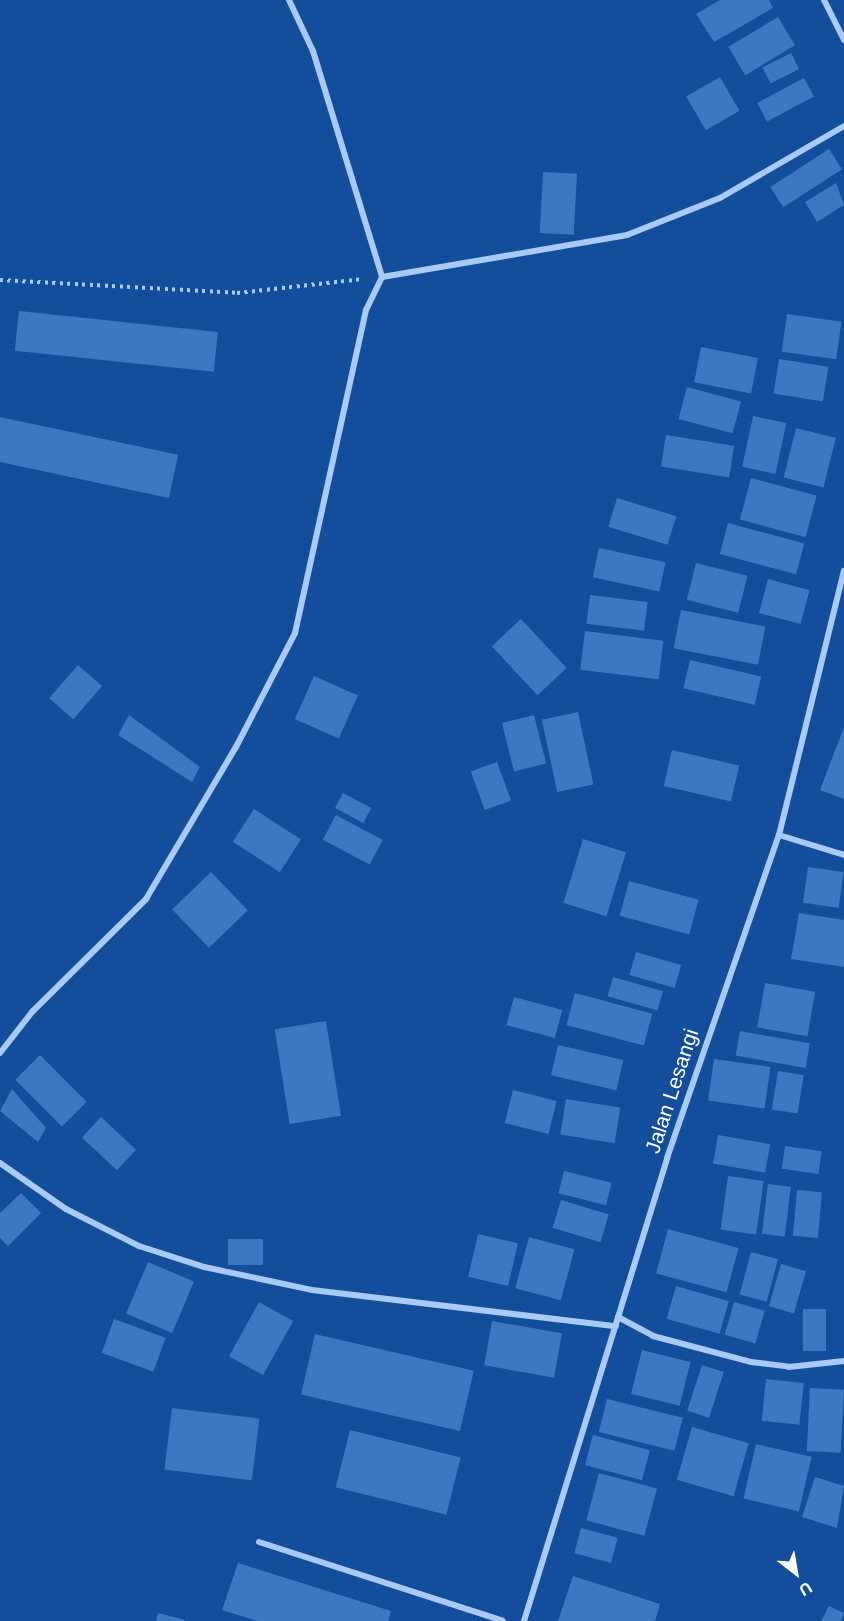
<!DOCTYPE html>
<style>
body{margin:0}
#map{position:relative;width:844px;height:1621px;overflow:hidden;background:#134e9c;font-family:Helvetica,sans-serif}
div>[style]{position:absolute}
.building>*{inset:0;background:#3c77c3;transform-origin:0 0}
.path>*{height:4px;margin-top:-2px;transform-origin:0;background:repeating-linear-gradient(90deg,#a9caf4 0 3px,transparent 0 7.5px)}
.minor>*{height:6px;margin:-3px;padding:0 3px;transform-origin:3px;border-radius:3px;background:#a9caf4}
span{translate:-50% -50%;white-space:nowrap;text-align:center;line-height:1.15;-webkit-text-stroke:4.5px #134e9c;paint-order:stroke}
.street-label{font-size:21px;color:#fff}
.north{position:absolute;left:766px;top:1543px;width:60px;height:60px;-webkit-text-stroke:4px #134e9c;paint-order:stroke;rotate:149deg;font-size:16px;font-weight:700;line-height:24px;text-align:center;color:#fff}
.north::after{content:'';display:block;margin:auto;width:21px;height:27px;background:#fff;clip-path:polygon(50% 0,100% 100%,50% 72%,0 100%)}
</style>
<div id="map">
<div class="building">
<i style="clip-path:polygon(720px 0,769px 0,773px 8px,714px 42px,696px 14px)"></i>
<i style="left:778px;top:17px;width:33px;height:58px;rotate:59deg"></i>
<i style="left:791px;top:53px;width:18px;height:32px;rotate:63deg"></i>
<i style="left:720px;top:77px;width:39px;height:39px;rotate:60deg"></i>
<i style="left:804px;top:78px;width:21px;height:53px;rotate:62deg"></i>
<i style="left:829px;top:149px;width:24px;height:70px;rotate:57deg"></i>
<i style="left:543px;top:172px;width:34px;height:61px;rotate:3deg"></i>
<i style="clip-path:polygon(836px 183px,844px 205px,817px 222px,805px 202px)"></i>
<i style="left:19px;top:311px;width:200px;height:40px;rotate:6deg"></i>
<i style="left:787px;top:314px;width:55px;height:38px;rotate:8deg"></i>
<i style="left:701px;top:347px;width:58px;height:36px;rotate:11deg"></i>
<i style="left:779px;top:359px;width:50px;height:35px;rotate:9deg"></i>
<i style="left:687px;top:387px;width:56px;height:33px;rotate:15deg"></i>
<i style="left:753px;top:416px;width:34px;height:52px;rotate:12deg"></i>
<i style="left:0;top:417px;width:182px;height:44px;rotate:12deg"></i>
<i style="left:796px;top:428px;width:41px;height:51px;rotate:14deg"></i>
<i style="left:666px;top:435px;width:69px;height:32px;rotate:9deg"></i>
<i style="left:751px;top:478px;width:68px;height:43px;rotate:15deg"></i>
<i style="left:617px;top:498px;width:62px;height:30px;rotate:17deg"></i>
<i style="left:728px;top:523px;width:79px;height:32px;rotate:15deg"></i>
<i style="left:599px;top:548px;width:68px;height:30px;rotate:12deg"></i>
<i style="left:696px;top:563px;width:53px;height:38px;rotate:14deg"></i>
<i style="left:768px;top:579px;width:43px;height:35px;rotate:15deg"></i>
<i style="left:590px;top:595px;width:58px;height:29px;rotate:7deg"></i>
<i style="left:681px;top:610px;width:86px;height:39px;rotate:11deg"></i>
<i style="left:521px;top:619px;width:67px;height:40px;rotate:47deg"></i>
<i style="left:585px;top:631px;width:79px;height:39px;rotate:7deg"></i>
<i style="left:690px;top:660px;width:73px;height:29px;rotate:13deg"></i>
<i style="left:78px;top:665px;width:32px;height:44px;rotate:41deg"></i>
<i style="left:314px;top:676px;width:48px;height:47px;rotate:24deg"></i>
<i style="left:578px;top:712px;width:74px;height:37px;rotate:78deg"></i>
<i style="clip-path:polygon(129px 715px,200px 767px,192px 782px,118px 735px)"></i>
<i style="left:534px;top:715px;width:50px;height:33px;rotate:76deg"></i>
<i style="clip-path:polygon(844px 727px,844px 799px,820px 790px)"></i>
<i style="left:672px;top:750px;width:69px;height:37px;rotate:13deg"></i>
<i style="left:497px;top:762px;width:41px;height:28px;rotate:70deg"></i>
<i style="left:343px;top:793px;width:32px;height:17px;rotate:28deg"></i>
<i style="left:254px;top:809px;width:56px;height:39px;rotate:33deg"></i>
<i style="left:336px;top:815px;width:53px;height:28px;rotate:28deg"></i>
<i style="left:583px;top:839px;width:45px;height:67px;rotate:17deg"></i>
<i style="left:808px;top:867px;width:36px;height:36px;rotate:8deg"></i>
<i style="left:211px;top:872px;width:53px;height:54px;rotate:46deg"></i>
<i style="left:629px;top:881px;width:72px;height:36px;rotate:15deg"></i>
<i style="clip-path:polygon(799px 913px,844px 920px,844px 967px,791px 959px)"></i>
<i style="left:636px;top:952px;width:47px;height:24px;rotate:16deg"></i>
<i style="left:613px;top:977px;width:52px;height:20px;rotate:16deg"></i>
<i style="left:765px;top:983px;width:51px;height:45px;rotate:10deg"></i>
<i style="left:575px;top:993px;width:80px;height:33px;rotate:15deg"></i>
<i style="left:514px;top:997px;width:50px;height:29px;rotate:15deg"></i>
<i style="left:326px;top:1021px;width:96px;height:52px;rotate:81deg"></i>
<i style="left:740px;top:1031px;width:71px;height:25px;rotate:10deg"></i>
<i style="left:558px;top:1045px;width:67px;height:31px;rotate:13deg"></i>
<i style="left:40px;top:1055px;width:66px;height:35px;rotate:45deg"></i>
<i style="left:714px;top:1059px;width:57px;height:42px;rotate:8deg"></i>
<i style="left:778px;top:1071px;width:26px;height:39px;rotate:9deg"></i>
<i style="clip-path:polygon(12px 1089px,46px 1128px,38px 1142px,0 1111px)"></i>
<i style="left:513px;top:1090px;width:45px;height:34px;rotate:14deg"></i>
<i style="left:566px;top:1099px;width:55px;height:36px;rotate:9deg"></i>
<i style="left:101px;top:1117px;width:48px;height:28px;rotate:43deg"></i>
<i style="left:718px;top:1135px;width:53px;height:29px;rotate:10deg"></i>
<i style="left:785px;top:1146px;width:37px;height:23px;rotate:8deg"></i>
<i style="left:564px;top:1171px;width:49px;height:23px;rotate:14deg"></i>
<i style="left:728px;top:1176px;width:36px;height:54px;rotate:8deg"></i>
<i style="left:768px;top:1184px;width:23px;height:50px;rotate:7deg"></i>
<i style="left:797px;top:1190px;width:25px;height:46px;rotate:5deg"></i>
<i style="clip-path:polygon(21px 1193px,41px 1213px,8px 1246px,0 1238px,0 1213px)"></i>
<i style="left:561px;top:1200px;width:50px;height:29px;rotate:17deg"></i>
<i style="left:668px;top:1229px;width:73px;height:46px;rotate:15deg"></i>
<i style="left:478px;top:1234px;width:41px;height:44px;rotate:13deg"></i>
<i style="left:529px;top:1237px;width:47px;height:53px;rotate:15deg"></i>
<i style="left:228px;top:1239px;width:35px;height:26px"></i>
<i style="left:751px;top:1252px;width:28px;height:44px;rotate:15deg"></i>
<i style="left:148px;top:1262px;width:50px;height:56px;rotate:23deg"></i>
<i style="left:781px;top:1264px;width:26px;height:44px;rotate:16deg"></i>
<i style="left:676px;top:1286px;width:55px;height:34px;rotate:16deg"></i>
<i style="left:259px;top:1302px;width:39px;height:62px;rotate:29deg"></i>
<i style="left:734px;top:1302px;width:32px;height:34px;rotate:16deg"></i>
<i style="left:803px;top:1309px;width:23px;height:42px"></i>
<i style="left:114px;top:1319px;width:55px;height:36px;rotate:20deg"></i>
<i style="left:492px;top:1321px;width:71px;height:45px;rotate:10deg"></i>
<i style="left:315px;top:1334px;width:163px;height:62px;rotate:13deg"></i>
<i style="left:642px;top:1350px;width:50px;height:45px;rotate:14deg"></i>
<i style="left:702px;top:1365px;width:23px;height:48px;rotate:18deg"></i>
<i style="left:766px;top:1379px;width:38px;height:42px;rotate:6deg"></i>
<i style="left:810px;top:1388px;width:34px;height:63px;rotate:3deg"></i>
<i style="left:607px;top:1399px;width:78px;height:34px;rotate:14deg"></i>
<i style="left:172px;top:1408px;width:88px;height:62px;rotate:7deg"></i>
<i style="left:692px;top:1427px;width:59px;height:55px;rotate:16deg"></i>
<i style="left:350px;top:1430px;width:114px;height:59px;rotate:14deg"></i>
<i style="left:593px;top:1435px;width:59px;height:31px;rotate:15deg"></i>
<i style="left:756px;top:1444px;width:57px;height:56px;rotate:13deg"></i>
<i style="left:599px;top:1473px;width:60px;height:49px;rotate:15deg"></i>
<i style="clip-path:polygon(815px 1477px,844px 1486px,837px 1528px,802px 1517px)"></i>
<i style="left:581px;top:1528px;width:38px;height:26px;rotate:15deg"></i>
<i style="clip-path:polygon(238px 1563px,391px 1611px,388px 1621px,258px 1621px,222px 1610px)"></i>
<i style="clip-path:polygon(573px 1576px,660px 1604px,655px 1621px,558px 1621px)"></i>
<i style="clip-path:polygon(829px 1606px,844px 1613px,841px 1621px,821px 1621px)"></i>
<i style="clip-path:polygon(158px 1613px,185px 1620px,185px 1621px,156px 1621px)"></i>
</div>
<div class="path">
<i style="left:0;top:280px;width:237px;rotate:3.1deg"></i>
<i style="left:237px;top:293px;width:127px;rotate:-6.3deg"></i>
</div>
<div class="minor">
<i style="left:289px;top:0;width:56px;rotate:64.8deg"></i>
<i style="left:313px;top:51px;width:236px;rotate:73deg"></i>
<i style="left:824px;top:0;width:45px;rotate:63.4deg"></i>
<i style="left:779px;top:835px;width:68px;rotate:17.1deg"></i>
<i style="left:0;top:1053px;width:52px;rotate:-52deg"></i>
<i style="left:32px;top:1012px;width:161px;rotate:-44.7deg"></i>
<i style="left:146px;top:899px;width:177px;rotate:-59.4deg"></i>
<i style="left:236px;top:747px;width:128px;rotate:-62.6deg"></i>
<i style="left:295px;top:633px;width:331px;rotate:-77.6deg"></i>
<i style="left:366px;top:310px;width:37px;rotate:-64deg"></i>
<i style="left:382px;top:277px;width:249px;rotate:-9.7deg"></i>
<i style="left:627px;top:235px;width:100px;rotate:-21.7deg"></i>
<i style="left:720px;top:198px;width:143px;rotate:-30.1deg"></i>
<i style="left:0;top:1163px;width:80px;rotate:34.9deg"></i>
<i style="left:66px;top:1209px;width:82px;rotate:26.9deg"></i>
<i style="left:139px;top:1246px;width:68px;rotate:17.9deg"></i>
<i style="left:204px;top:1267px;width:110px;rotate:12deg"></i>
<i style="left:312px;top:1290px;width:306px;rotate:6.8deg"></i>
<i style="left:618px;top:1317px;width:40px;rotate:28deg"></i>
<i style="left:653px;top:1336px;width:101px;rotate:14.9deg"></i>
<i style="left:751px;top:1362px;width:38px;rotate:7deg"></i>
<i style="left:789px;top:1367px;width:55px;rotate:-6.2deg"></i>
<i style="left:259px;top:1542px;width:256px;rotate:17.9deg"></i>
<i style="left:524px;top:1621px;width:485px;rotate:-72.8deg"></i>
<i style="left:667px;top:1158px;width:342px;rotate:-70.9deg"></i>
<i style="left:779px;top:835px;width:272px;rotate:-76.2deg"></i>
</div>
<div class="street-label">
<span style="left:672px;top:1091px;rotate:-72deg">Jalan Lesangi</span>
</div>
<div class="north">U</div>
</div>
